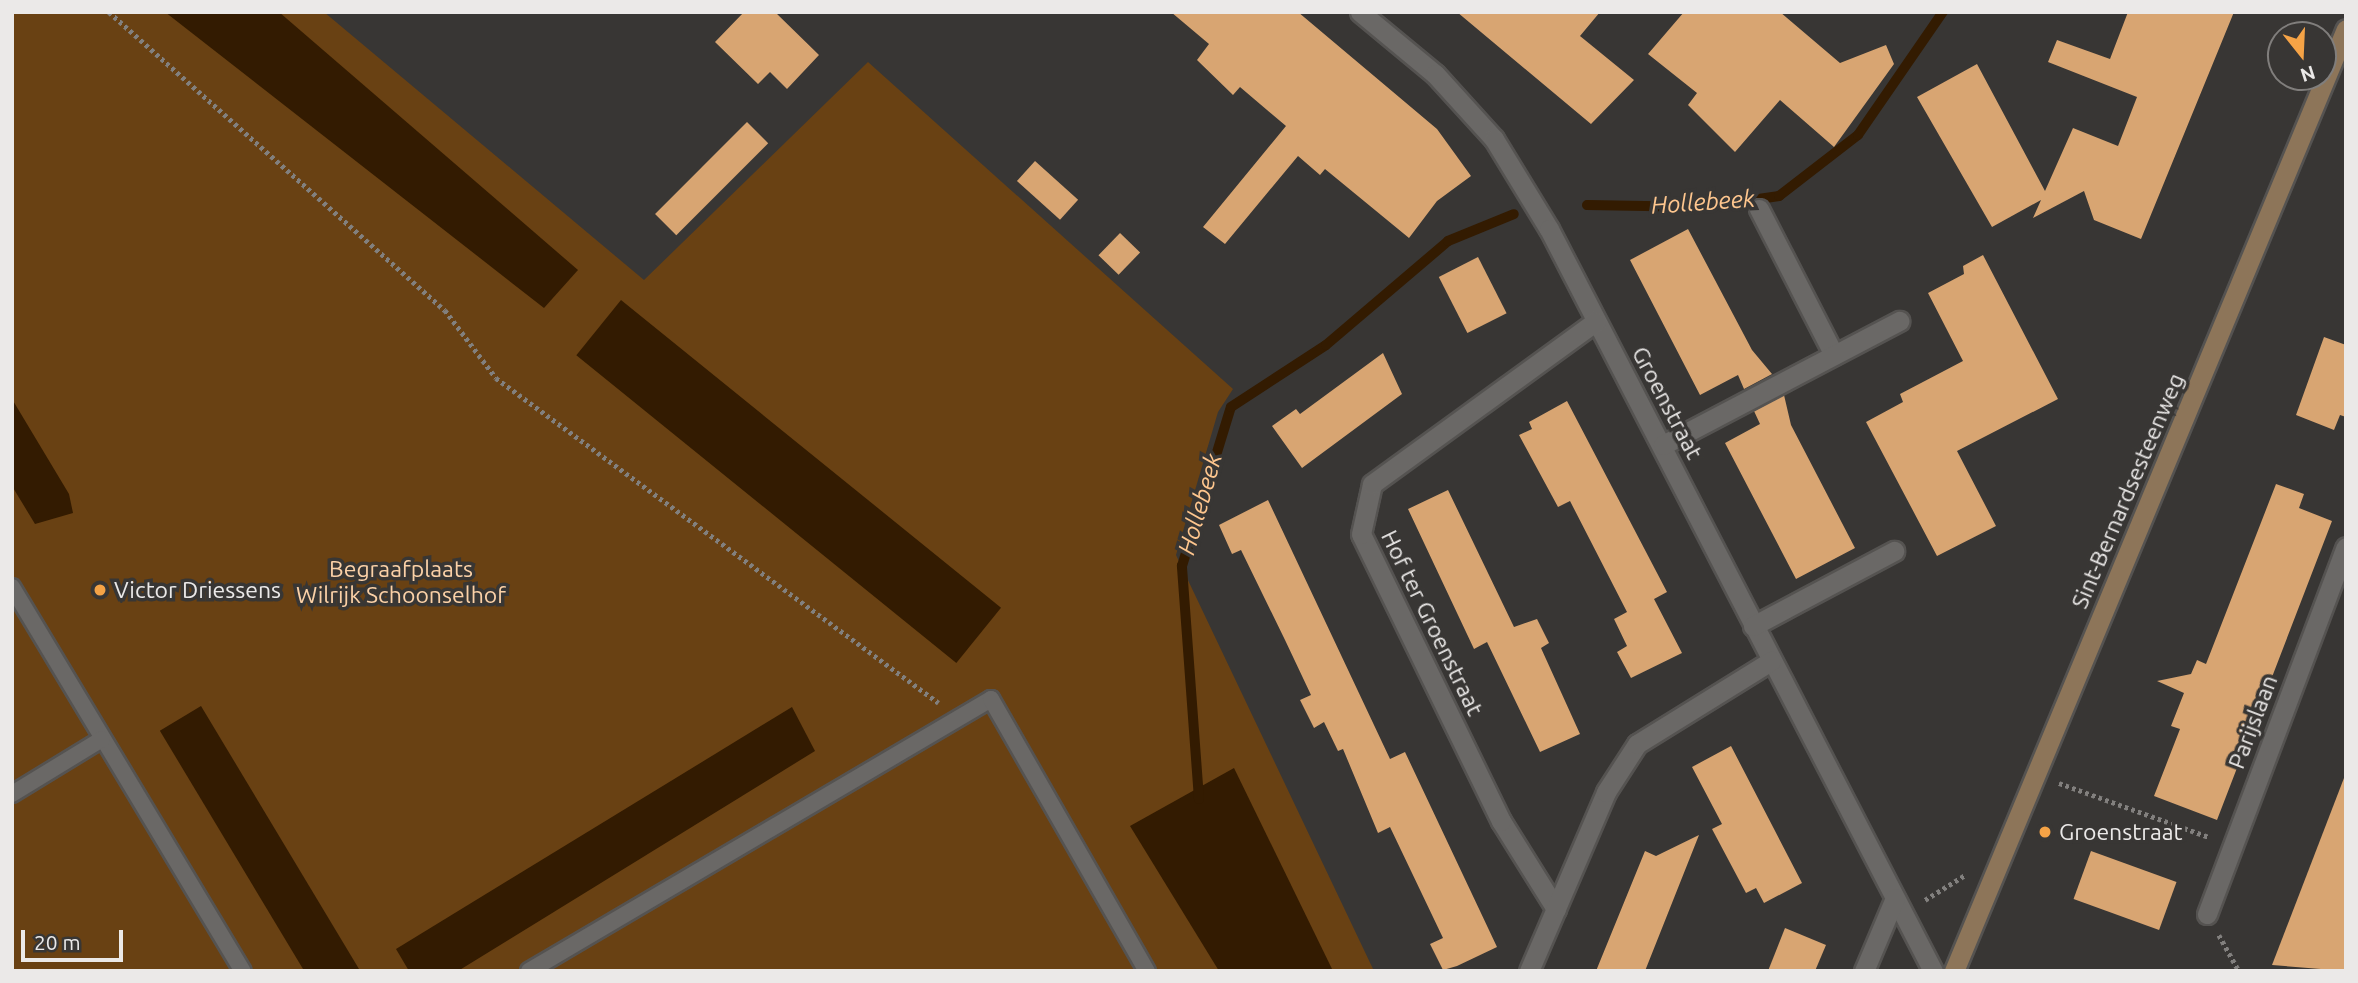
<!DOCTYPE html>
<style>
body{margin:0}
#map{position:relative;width:2358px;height:983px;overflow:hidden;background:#383634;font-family:Ubuntu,sans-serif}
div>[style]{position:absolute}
.green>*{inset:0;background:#694113}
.water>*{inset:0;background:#331b01;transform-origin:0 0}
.stream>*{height:10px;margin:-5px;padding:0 5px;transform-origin:5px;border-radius:5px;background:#331b01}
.building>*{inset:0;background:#d8a572;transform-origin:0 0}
.path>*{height:4.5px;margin-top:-2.25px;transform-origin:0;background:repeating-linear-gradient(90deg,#82807e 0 3.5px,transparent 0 7px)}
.roads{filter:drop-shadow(2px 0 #555351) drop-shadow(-2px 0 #555351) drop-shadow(0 2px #555351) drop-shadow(0 -2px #555351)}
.service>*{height:16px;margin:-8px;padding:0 8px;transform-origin:8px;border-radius:8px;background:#6a6866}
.minor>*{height:19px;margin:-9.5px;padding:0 9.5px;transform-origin:9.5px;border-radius:9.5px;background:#6a6866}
.secondary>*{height:19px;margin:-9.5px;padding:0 9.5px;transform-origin:9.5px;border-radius:9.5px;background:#8d7559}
.dots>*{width:19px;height:19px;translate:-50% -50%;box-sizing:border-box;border:4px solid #383634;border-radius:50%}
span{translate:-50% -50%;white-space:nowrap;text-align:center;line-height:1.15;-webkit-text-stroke:7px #383634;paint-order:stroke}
.street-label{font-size:23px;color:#ebe9e8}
.park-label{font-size:23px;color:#fbd1a7}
.poi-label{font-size:23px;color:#ebe9e8}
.left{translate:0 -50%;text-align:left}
.water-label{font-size:24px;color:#fec68e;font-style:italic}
.frame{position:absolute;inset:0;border:14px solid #ebe9e8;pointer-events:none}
.north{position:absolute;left:2267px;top:21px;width:70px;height:70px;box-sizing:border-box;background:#383634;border:2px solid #807e7c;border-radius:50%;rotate:162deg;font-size:19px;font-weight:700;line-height:28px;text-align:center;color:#ebe9e8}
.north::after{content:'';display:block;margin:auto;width:24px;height:32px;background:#f5a346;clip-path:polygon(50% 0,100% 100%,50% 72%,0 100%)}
.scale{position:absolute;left:21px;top:930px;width:102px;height:32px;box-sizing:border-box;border:4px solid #ebe9e8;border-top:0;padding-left:9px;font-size:21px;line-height:24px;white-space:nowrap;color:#ebe9e8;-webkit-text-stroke:5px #383634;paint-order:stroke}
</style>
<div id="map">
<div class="green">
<i style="clip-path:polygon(12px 12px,324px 12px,644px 280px,868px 62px,1233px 389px,1218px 412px,1176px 555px,1374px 971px,12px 971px)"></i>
</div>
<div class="water">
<i style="clip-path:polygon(165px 12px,279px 12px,578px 270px,544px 308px)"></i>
<i style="left:621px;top:300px;width:489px;height:71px;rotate:39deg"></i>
<i style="clip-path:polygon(12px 399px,69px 494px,73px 513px,35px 524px,12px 486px)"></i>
<i style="left:201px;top:706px;width:310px;height:48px;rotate:59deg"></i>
<i style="clip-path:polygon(792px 707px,815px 751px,458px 971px,409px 971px,396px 949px)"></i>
<i style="clip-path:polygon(1234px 768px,1333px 971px,1219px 971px,1130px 826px)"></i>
</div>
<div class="stream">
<i style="left:1587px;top:205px;width:116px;rotate:1deg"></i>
<i style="left:1703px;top:207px;width:77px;rotate:-8.2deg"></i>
<i style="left:1779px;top:196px;width:100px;rotate:-37.7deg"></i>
<i style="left:1858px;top:135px;width:150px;rotate:-55.4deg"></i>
<i style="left:1199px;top:799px;width:234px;rotate:-94.2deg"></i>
<i style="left:1182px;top:566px;width:166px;rotate:-72.9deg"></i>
<i style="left:1231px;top:407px;width:113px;rotate:-33.1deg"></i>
<i style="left:1326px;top:345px;width:160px;rotate:-40.4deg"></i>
<i style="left:1448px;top:241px;width:71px;rotate:-22.2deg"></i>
</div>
<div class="building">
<i style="clip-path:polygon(744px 12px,775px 12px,819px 55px,787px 89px,770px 72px,758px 84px,715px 42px)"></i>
<i style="clip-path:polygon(1171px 12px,1298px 12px,1437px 129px,1471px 176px,1437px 201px,1409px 238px,1325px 169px,1320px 175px,1298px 156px,1225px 244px,1203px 227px,1286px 126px,1240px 87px,1233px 95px,1197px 60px,1209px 44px)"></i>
<i style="clip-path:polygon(1457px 12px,1600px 12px,1580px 36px,1634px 80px,1591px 124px)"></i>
<i style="clip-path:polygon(1684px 12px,1780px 12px,1840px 63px,1886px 45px,1894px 64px,1834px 147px,1780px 100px,1735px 152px,1688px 105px,1697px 93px,1648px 54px)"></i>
<i style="clip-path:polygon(2128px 12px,2234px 12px,2141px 239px,2094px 220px,2084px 191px,2033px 218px,2041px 200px,1992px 227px,1917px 97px,1977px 64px,2045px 191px,2073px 128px,2118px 146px,2137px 97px,2048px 62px,2057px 40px,2110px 59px)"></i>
<i style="left:747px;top:122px;width:30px;height:130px;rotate:45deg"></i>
<i style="left:1035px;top:161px;width:58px;height:27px;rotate:42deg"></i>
<i style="clip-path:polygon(1688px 229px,1752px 350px,1772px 374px,1744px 389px,1738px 375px,1700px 395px,1630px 260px)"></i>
<i style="left:1120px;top:233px;width:28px;height:31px;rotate:44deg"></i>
<i style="clip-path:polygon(1983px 255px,2058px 399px,1957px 451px,1996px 526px,1937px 556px,1866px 422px,1903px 402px,1900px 394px,1963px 361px,1928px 293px,1964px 274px,1963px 266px)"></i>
<i style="left:1478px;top:257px;width:63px;height:44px;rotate:63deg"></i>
<i style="clip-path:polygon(2324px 337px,2346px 345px,2346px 417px,2340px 415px,2334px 430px,2296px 415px)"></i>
<i style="clip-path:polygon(1383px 353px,1402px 394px,1302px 468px,1272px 426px,1296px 409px,1300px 414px)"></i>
<i style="clip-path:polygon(1784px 395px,1791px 425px,1855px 548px,1796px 579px,1725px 443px,1760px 424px,1754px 411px)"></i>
<i style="clip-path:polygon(1567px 401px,1667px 592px,1654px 599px,1682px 653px,1631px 678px,1617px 652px,1627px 646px,1614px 619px,1627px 612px,1570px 501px,1558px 507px,1519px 435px,1532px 429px,1529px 422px)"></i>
<i style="clip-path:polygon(2276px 484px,2304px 494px,2299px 508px,2332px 521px,2217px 820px,2154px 796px,2180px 729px,2171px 726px,2184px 693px,2157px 681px,2191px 674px,2197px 660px,2206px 664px)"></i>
<i style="clip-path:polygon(1448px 490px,1514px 627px,1537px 619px,1549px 643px,1541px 648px,1580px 734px,1540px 752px,1487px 642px,1474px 649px,1408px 509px)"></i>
<i style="clip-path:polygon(1268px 500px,1390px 759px,1405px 752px,1497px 947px,1457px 966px,1443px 970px,1430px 944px,1443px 938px,1390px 827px,1378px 833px,1343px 749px,1338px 751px,1324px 722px,1314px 728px,1300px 700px,1311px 695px,1285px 640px,1241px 550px,1232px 554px,1219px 525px)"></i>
<i style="clip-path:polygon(1731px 746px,1802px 883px,1764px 903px,1756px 888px,1746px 893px,1712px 829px,1722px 824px,1692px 767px)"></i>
<i style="clip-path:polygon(2346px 779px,2346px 971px,2272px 965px,2344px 778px)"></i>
<i style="clip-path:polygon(1699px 835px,1645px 971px,1596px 971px,1645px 851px,1656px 856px)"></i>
<i style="left:2091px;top:851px;width:91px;height:51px;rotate:20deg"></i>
<i style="clip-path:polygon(1785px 928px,1826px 945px,1815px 971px,1768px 971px)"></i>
</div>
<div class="path">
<i style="left:109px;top:12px;width:449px;rotate:41.6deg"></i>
<i style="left:445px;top:310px;width:85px;rotate:53.1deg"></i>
<i style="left:496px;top:378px;width:549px;rotate:36.27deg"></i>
<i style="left:2059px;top:783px;width:159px;rotate:19.8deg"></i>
<i style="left:1925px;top:900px;width:47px;rotate:-32deg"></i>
<i style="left:2219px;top:935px;width:41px;rotate:60.9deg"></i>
</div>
<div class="roads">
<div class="service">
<i style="left:12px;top:587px;width:448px;rotate:59deg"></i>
<i style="left:12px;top:794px;width:105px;rotate:-31.4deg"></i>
<i style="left:529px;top:971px;width:536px;rotate:-30.49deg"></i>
<i style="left:991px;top:699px;width:314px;rotate:60.2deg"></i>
</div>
<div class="minor">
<i style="left:1360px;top:12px;width:97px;rotate:39.6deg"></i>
<i style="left:1435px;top:74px;width:88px;rotate:47.8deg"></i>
<i style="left:1494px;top:139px;width:105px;rotate:58.6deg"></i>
<i style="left:1549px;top:229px;width:835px;rotate:62.64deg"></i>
<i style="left:1759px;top:209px;width:164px;rotate:62.8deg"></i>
<i style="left:1663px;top:445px;width:267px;rotate:-27.7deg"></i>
<i style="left:1753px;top:626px;width:160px;rotate:-28deg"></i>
<i style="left:1556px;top:909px;width:104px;rotate:-122deg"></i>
<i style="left:1501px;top:821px;width:319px;rotate:-116deg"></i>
<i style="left:1361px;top:534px;width:51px;rotate:-77.6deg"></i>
<i style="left:1372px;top:484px;width:276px;rotate:-36deg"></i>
<i style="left:2207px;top:914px;width:392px;rotate:-69.3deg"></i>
<i style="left:1529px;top:971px;width:195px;rotate:-66.7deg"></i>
<i style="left:1606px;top:792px;width:57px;rotate:-57.1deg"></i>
<i style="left:1637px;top:744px;width:158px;rotate:-31.8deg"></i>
<i style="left:1864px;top:971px;width:79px;rotate:-67deg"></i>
</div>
<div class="secondary">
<i style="left:1954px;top:971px;width:1020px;rotate:-67.41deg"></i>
</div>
</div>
<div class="dots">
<i style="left:100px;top:590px;background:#f5a346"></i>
<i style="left:2045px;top:832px;background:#f5a346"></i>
</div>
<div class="street-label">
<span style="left:1667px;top:403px;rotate:62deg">Groenstraat</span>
<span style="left:2128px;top:491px;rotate:-67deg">Sint-Bernardsesteenweg</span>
<span style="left:1432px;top:623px;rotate:64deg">Hof ter Groenstraat</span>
<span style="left:2253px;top:722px;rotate:-69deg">Parijslaan</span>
</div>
<div class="park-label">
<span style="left:401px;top:582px">Begraafplaats<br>Wilrijk Schoonselhof</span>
</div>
<div class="poi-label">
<span class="left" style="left:114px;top:590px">Victor Driessens</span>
<span class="left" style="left:2059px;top:832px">Groenstraat</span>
</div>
<div class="water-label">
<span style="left:1703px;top:202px;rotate:-4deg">Hollebeek</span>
<span style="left:1200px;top:504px;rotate:-74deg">Hollebeek</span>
</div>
<div class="frame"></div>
<div class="north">N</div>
<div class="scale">20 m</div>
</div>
